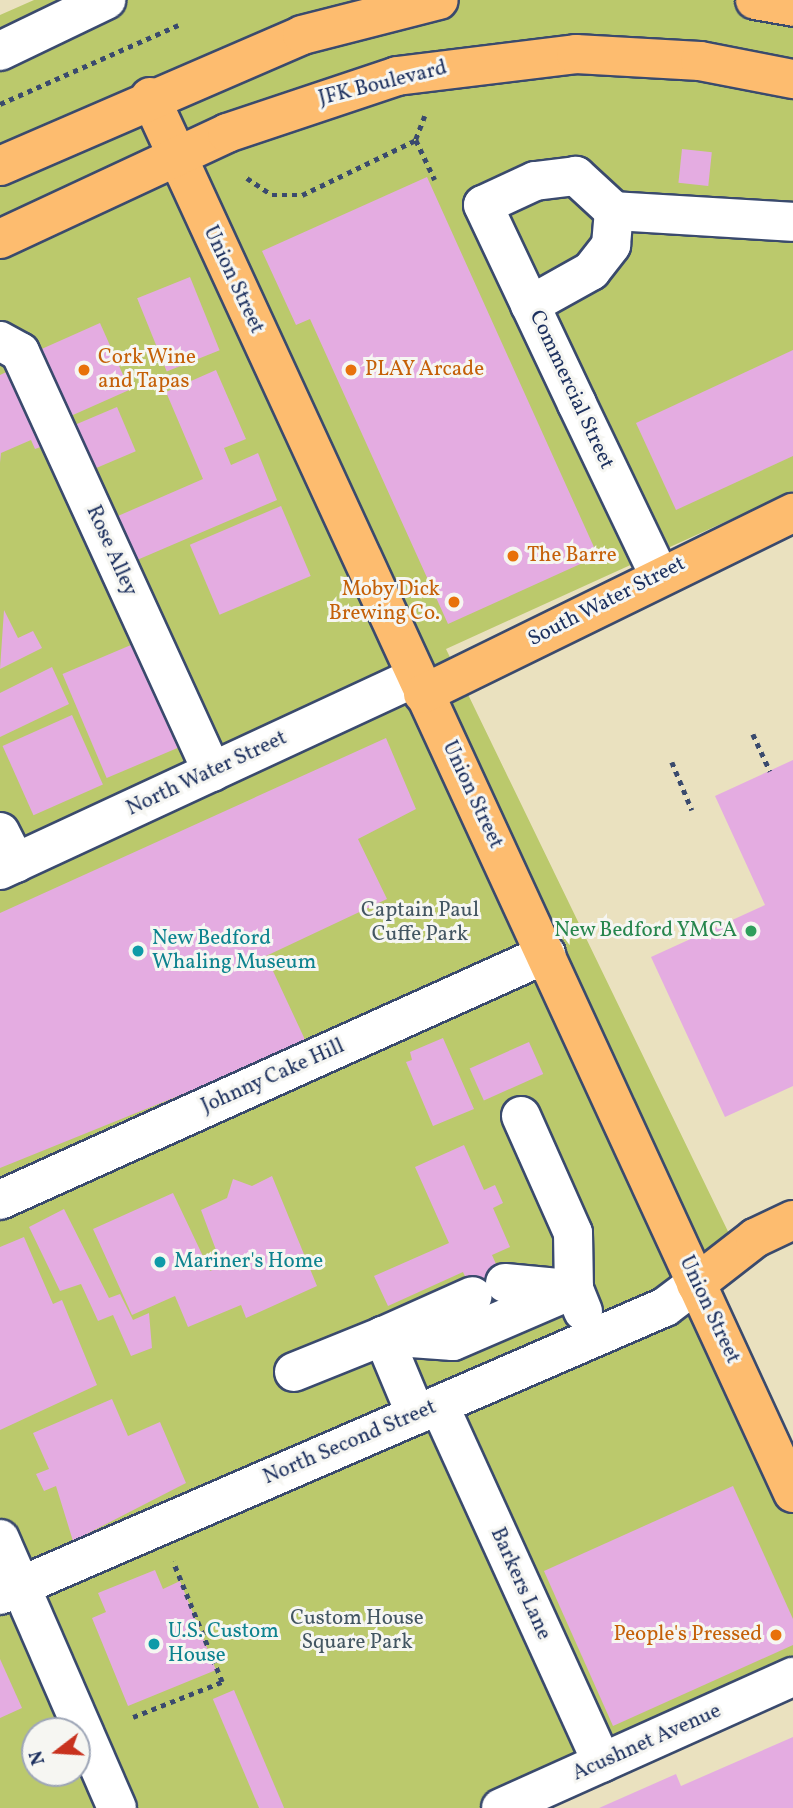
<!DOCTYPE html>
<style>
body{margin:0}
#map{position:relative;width:793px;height:1808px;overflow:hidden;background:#eae1bf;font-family:Vollkorn,serif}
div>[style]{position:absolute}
.green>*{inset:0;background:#bbc96c}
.building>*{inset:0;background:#e4ace1;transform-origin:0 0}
.path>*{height:4.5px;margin-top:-2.25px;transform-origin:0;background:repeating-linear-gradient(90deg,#3a4a6d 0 5px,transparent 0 10px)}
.roads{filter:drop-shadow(2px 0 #3a4a6d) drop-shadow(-2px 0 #3a4a6d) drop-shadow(0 2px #3a4a6d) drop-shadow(0 -2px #3a4a6d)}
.minor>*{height:38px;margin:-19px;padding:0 19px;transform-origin:19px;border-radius:19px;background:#fff}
.major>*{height:38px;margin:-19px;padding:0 19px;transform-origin:19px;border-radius:19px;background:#fdbc6f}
.dots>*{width:19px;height:19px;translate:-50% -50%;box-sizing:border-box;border:4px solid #f6f6f2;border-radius:50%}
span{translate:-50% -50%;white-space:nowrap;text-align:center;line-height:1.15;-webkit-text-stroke:6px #f6f6f2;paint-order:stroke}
.street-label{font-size:21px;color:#1b2f5e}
.food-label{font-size:21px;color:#c56008}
.left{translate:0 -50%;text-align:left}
.right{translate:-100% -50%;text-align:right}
.park-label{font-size:21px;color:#435662}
.leisure-label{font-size:21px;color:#27864d}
.culture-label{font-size:21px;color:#0d838f}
.north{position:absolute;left:21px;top:1717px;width:70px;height:70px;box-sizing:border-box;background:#f6f6f2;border:2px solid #9ea6b7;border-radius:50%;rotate:253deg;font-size:19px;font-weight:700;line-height:28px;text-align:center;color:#1b2f5e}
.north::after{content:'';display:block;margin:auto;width:24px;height:32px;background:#c8321e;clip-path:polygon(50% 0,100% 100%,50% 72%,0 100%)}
</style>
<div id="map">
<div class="green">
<i style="clip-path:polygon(evenodd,34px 0,793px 0,793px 491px,446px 649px,737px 1250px,696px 1284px,793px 1493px,793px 1678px,501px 1808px,0 1808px,0 15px,34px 0,35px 1731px,77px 1731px,77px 1773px,35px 1773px,35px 1731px)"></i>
</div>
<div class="building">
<i style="left:682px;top:149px;width:30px;height:34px;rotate:6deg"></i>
<i style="clip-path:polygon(427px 177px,598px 556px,448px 624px,310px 319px,296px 325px,262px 251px)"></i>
<i style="left:190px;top:277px;width:79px;height:57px;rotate:68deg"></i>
<i style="left:100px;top:323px;width:73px;height:67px;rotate:66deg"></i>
<i style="clip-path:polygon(793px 350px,793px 456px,676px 510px,636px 423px)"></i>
<i style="clip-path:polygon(15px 368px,49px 444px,35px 449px,31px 440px,1px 453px,0 463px,0 375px)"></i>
<i style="clip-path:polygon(216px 370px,246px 439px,224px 448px,231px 465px,258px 453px,277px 500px,130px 563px,111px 519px,203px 479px,166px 392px)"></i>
<i style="left:117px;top:407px;width:48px;height:48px;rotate:67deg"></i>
<i style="left:281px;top:506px;width:76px;height:99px;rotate:67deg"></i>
<i style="clip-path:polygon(4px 610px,18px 638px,33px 631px,42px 648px,0 669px)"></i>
<i style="left:138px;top:642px;width:113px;height:82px;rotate:67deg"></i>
<i style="clip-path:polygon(52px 667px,69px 704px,0 737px,0 693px)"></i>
<i style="left:72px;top:715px;width:76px;height:76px;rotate:66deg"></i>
<i style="clip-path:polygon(386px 738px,416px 809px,358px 839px,387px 899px,266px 956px,307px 1044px,0 1168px,0 913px)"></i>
<i style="clip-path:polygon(793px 760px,793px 1086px,725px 1117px,651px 957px,765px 905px,715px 796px)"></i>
<i style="clip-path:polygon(443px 1038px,474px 1109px,433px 1126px,406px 1062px,412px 1060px,410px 1052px)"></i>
<i style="left:529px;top:1042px;width:35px;height:65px;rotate:66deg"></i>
<i style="clip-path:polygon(464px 1145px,484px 1190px,495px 1185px,503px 1203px,493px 1208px,510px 1247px,492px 1255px,508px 1291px,478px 1305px,463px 1272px,388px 1306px,374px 1276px,449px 1243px,415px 1167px)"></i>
<i style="clip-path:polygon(272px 1176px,317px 1286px,246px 1318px,241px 1305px,188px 1327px,175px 1296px,132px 1315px,93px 1229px,173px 1193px,210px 1271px,222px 1266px,201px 1210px,227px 1198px,233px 1179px,252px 1186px)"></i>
<i style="clip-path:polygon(64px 1209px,109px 1298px,120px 1294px,133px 1320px,149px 1313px,152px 1348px,131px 1356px,113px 1315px,98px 1321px,81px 1284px,60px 1291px,29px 1227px)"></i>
<i style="clip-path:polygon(24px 1237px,53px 1304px,62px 1300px,97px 1385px,0 1430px,0 1247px)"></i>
<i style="clip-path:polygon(112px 1399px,128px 1436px,160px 1422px,186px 1483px,73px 1541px,56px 1486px,44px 1491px,36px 1474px,49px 1469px,33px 1433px)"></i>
<i style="clip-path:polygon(733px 1486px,793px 1619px,793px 1645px,613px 1726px,544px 1571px)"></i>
<i style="clip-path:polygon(155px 1570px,163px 1589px,180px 1581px,216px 1670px,128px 1706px,92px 1618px,106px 1612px,98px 1593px)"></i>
<i style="clip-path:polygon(0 1659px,22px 1708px,0 1718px)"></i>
<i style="left:234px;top:1690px;width:128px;height:23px;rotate:67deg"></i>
<i style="clip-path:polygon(793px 1737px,793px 1808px,599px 1808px,676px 1774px,681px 1786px)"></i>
</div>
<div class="path">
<i style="left:0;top:104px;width:195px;rotate:-23.9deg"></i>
<i style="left:425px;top:116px;width:26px;rotate:111deg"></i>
<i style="left:416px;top:140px;width:44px;rotate:64.6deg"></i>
<i style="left:247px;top:178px;width:30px;rotate:34deg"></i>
<i style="left:272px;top:195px;width:30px"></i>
<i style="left:302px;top:195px;width:127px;rotate:-25.8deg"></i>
<i style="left:753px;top:734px;width:41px;rotate:65.3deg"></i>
<i style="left:672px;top:762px;width:52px;rotate:67.4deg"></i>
<i style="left:133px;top:1717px;width:96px;rotate:-21.5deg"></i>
<i style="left:222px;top:1682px;width:130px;rotate:-112.2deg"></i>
</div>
<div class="roads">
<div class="minor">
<i style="left:0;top:51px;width:118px;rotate:-25.7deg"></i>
<i style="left:614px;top:211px;width:179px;rotate:3.5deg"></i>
<i style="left:530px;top:305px;width:70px;rotate:-29.1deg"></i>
<i style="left:591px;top:271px;width:33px;rotate:-52deg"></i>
<i style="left:611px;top:245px;width:34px;rotate:-85deg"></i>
<i style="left:614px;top:211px;width:52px;rotate:-137.4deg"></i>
<i style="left:576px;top:176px;width:41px;rotate:173deg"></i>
<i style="left:535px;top:181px;width:57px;rotate:155.2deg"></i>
<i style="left:483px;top:205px;width:220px;rotate:64.7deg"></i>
<i style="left:577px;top:404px;width:190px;rotate:64.4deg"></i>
<i style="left:0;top:341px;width:23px;rotate:29deg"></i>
<i style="left:20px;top:352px;width:462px;rotate:65.4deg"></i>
<i style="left:0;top:832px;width:35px;rotate:63deg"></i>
<i style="left:0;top:870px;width:458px;rotate:-24.9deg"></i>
<i style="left:521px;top:1116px;width:128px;rotate:66deg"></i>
<i style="left:573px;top:1233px;width:56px;rotate:89deg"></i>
<i style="left:574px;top:1289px;width:24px;rotate:68deg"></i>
<i style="left:0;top:1200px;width:599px;rotate:-24.25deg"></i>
<i style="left:505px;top:1283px;width:64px;rotate:5.4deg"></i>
<i style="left:294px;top:1372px;width:96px;rotate:-22deg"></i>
<i style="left:383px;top:1336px;width:70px;rotate:4.1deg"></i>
<i style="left:453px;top:1341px;width:132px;rotate:-23.3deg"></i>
<i style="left:439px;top:1405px;width:393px;rotate:65.5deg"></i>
<i style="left:416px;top:1415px;width:86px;rotate:-112.7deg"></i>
<i style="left:383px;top:1336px;width:98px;rotate:-24deg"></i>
<i style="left:0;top:1539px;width:293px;rotate:66.5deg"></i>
<i style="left:0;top:1595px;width:725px;rotate:-23.42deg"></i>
<i style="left:665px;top:1307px;width:39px;rotate:-37deg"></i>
<i style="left:501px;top:1808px;width:320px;rotate:-24.2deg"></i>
</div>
<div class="major">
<i style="left:755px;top:0;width:39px;rotate:10deg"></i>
<i style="left:150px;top:97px;width:1537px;rotate:65.27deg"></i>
<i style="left:0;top:166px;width:329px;rotate:-23.4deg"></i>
<i style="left:302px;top:35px;width:141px;rotate:-14.3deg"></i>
<i style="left:0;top:239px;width:251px;rotate:-25deg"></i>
<i style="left:227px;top:133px;width:179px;rotate:-18.5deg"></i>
<i style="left:397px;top:76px;width:180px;rotate:-7deg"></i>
<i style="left:576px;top:54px;width:124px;rotate:3.2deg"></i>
<i style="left:700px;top:61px;width:95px;rotate:11deg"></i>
<i style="left:423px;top:694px;width:412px;rotate:-26.1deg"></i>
<i style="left:696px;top:1284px;width:75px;rotate:-37.9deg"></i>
<i style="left:755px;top:1238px;width:42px;rotate:-25.3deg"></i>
</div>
</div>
<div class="dots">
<i style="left:84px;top:370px;background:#e8710a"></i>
<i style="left:351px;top:370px;background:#e8710a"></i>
<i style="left:513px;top:556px;background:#e8710a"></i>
<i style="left:454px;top:602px;background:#e8710a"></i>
<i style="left:751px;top:931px;background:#2e9e5b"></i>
<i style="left:138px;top:951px;background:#0f9aa8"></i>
<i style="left:160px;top:1262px;background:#0f9aa8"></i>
<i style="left:776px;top:1635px;background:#e8710a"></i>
<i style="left:154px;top:1644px;background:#0f9aa8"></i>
</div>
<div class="street-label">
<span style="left:383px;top:84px;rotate:-14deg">JFK Boulevard</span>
<span style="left:233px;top:280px;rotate:65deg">Union Street</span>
<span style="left:571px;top:390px;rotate:65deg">Commercial Street</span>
<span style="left:111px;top:551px;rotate:66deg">Rose Alley</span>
<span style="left:607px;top:602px;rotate:-27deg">South Water Street</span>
<span style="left:207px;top:774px;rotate:-25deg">North Water Street</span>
<span style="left:472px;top:795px;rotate:65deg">Union Street</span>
<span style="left:273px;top:1077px;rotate:-24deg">Johnny Cake Hill</span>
<span style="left:709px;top:1310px;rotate:65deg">Union Street</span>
<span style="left:350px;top:1443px;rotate:-23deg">North Second Street</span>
<span style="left:520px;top:1584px;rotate:66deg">Barkers Lane</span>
<span style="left:647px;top:1743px;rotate:-24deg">Acushnet Avenue</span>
</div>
<div class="food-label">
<span class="left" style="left:98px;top:370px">Cork Wine<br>and Tapas</span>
<span class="left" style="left:365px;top:370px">PLAY Arcade</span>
<span class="left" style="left:527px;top:556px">The Barre</span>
<span class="right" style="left:440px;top:602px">Moby Dick<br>Brewing Co.</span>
<span class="right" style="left:762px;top:1635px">People's Pressed</span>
</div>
<div class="park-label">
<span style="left:420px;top:923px">Captain Paul<br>Cuffe Park</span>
<span style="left:357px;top:1631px">Custom House<br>Square Park</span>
</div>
<div class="leisure-label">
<span class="right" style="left:737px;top:931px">New Bedford YMCA</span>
</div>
<div class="culture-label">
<span class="left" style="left:152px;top:951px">New Bedford<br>Whaling Museum</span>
<span class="left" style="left:174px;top:1262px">Mariner's Home</span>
<span class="left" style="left:168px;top:1644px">U.S. Custom<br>House</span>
</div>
<div class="north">N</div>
</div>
